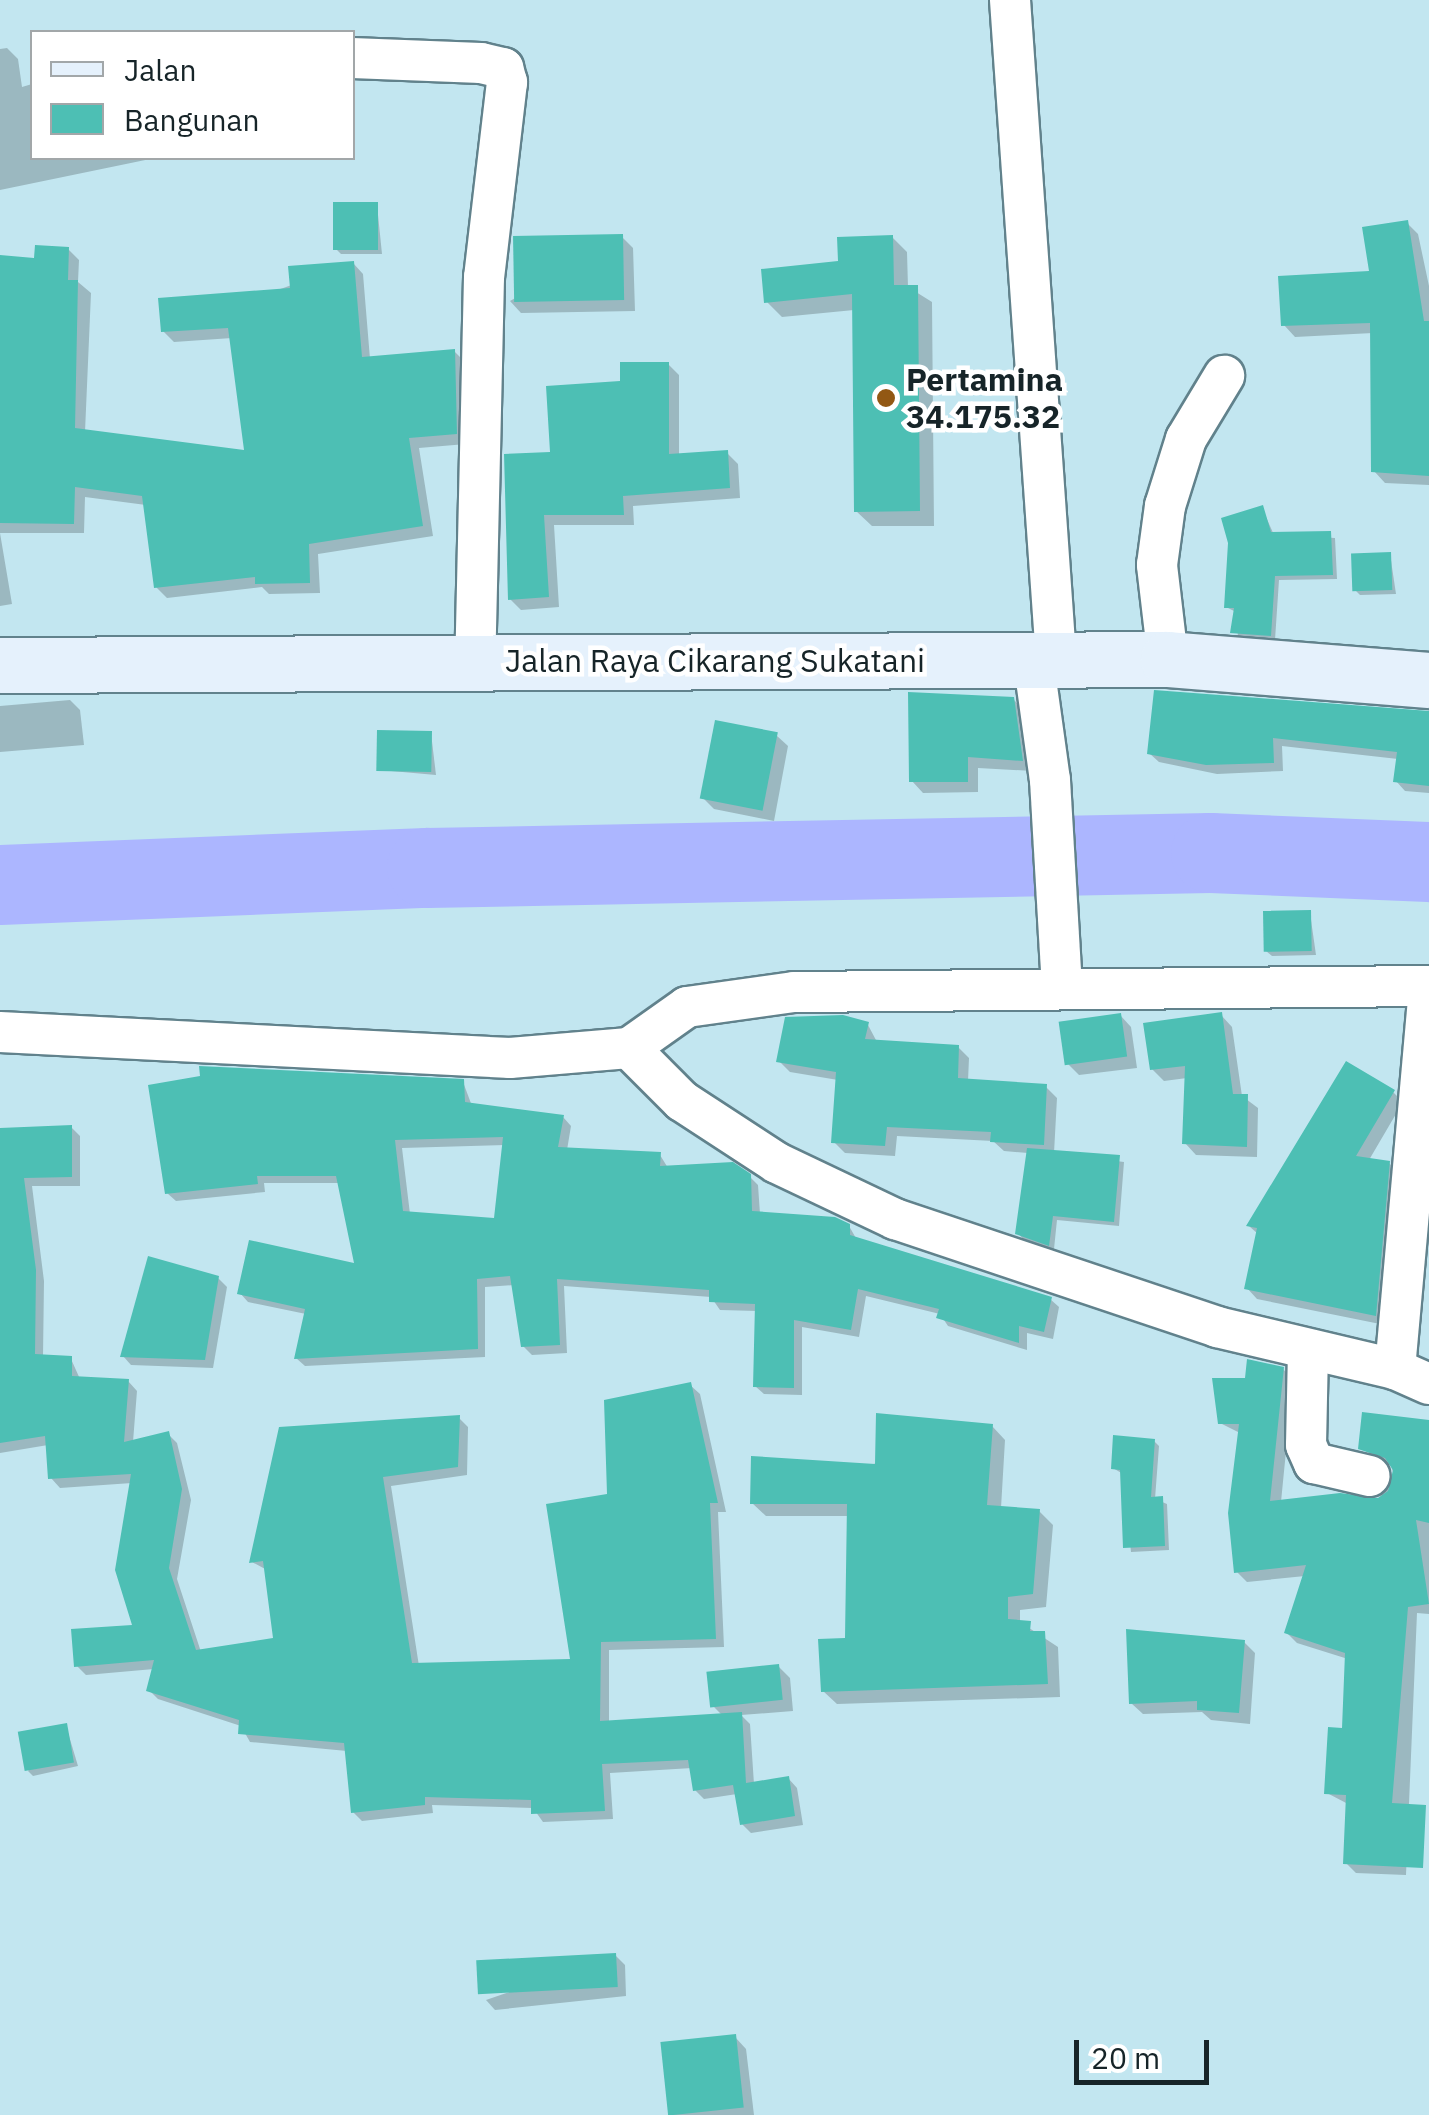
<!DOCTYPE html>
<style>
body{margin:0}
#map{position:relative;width:1429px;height:2115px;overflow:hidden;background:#c2e6f0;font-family:"IBM Plex Sans",sans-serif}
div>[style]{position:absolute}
.shadow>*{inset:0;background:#0003}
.river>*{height:80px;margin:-40px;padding:0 40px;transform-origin:40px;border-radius:40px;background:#acb6ff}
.building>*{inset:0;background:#4dbfb4;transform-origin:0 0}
.roads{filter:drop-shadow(2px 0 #61828c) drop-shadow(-2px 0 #61828c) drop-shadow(0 2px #61828c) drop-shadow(0 -2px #61828c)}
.street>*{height:40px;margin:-20px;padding:0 20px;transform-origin:20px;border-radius:20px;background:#fff}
.secondary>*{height:55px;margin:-27.5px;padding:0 27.5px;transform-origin:27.5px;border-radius:27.5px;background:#e5f1fc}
.dots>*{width:28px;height:28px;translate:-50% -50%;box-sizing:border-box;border:5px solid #fff;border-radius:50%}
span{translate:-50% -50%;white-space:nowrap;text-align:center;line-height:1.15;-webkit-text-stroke:9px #fff;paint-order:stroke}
.poi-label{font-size:32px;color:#162428;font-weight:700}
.left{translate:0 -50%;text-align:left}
.street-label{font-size:32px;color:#162428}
.legend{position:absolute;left:30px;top:30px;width:325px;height:130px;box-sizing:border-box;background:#fff;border:2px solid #a2a7a9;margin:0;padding:12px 18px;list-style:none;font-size:30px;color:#162428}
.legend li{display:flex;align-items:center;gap:20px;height:50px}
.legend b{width:50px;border:2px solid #a2a7a9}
.scale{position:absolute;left:1074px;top:2040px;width:135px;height:45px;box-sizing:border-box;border:5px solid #162428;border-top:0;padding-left:12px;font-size:30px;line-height:35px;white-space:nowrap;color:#162428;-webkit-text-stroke:8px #fff;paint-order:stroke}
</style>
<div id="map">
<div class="shadow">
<i style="clip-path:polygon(7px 48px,18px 59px,22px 87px,32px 84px,32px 158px,155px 158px,0 190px,0 49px)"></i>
<i style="clip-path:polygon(377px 205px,382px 254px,341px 254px,336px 249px)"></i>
<i style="clip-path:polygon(1407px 223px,1418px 234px,1429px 286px,1429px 485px,1385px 483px,1374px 471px,1373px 333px,1295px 337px,1284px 325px,1372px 273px)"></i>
<i style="clip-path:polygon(622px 237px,633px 248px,635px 311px,521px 313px,510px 301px)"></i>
<i style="clip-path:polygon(892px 237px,907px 252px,908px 287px,932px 302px,934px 526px,872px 526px,856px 511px,854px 310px,782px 317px,767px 302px)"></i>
<i style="clip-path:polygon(68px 249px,79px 260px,78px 282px,91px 293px,85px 432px,247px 453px,232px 338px,174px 342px,163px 331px,353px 263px,363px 274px,370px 359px,454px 351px,465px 362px,466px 444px,419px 448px,433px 536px,318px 554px,320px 593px,269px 594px,262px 587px,167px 598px,156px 587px,146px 505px,85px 497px,84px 533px,0 533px,12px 604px,0 606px,0 258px,36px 261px)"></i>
<i style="clip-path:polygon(668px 364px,679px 375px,679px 456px,727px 453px,738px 464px,740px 498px,633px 506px,634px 525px,554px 525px,559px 607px,521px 610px,510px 599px,553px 455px,622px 384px)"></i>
<i style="clip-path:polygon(1262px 508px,1274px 535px,1335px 538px,1337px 579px,1279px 580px,1275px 640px,1238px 637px,1236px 612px,1226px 607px)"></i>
<i style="clip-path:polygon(1390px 554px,1396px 594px,1360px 595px,1355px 590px)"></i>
<i style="clip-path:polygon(1013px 699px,1025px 711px,1033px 771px,978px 768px,978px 792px,923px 793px,912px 781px)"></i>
<i style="clip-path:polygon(70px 700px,80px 710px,84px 745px,0 752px,0 706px)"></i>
<i style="clip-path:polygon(1429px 713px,1429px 793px,1405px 791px,1396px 781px,1398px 759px,1282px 746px,1283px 771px,1217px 774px,1159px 762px,1149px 753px)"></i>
<i style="clip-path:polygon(431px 733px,436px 775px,380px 770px)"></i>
<i style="clip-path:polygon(776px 735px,788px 746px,774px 821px,714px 809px,703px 798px)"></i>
<i style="clip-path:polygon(1310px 913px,1316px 955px,1272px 956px,1266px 951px)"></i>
<i style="clip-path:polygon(1120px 1015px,1131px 1027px,1137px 1068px,1079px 1075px,1068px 1064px)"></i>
<i style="clip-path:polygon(1221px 1015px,1232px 1027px,1242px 1096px,1258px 1108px,1257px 1157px,1196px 1155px,1185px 1143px,1187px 1078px,1164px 1081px,1152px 1069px)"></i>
<i style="clip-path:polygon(868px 1025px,877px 1042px,958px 1047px,969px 1058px,968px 1081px,1046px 1087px,1057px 1098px,1054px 1153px,1124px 1162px,1119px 1226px,1057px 1220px,1054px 1249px,1023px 1239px,1018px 1233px,1028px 1153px,1004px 1151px,993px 1141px,897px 1136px,895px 1156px,845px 1153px,834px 1142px,838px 1080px,790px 1072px,779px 1061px)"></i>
<i style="clip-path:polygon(evenodd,463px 1082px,472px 1106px,563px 1117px,571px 1126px,567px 1150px,660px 1155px,668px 1168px,749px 1176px,758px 1185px,760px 1214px,849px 1226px,857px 1240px,1050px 1299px,1059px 1307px,1053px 1339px,1027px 1333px,1027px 1350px,948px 1326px,940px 1314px,866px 1296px,859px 1337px,802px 1327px,802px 1395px,764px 1394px,755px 1386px,757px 1311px,720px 1310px,711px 1297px,564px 1286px,567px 1353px,532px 1355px,523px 1346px,514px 1285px,485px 1287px,485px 1357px,305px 1366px,296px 1358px,306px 1314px,248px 1302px,240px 1293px,357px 1267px,340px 1183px,264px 1183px,265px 1192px,176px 1201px,167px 1193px,463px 1082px,505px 1145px,496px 1221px,410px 1214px,402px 1148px,505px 1145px)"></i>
<i style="clip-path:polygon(1393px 1092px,1403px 1102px,1369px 1160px,1389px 1163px,1399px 1173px,1385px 1325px,1257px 1299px,1247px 1288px,1258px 1234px,1249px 1226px)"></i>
<i style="clip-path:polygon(71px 1127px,80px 1136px,80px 1186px,32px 1186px,44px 1281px,43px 1357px,71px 1359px,80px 1379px,128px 1381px,137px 1391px,133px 1442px,168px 1434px,177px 1443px,191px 1500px,177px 1579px,201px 1652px,276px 1640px,267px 1570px,252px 1562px,459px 1418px,468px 1427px,467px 1475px,391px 1486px,419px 1666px,572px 1662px,609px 1496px,690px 1385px,700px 1394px,726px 1512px,718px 1512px,724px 1647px,609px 1650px,609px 1723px,723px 1716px,712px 1705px,778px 1666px,790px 1678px,793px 1711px,741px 1715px,750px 1724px,754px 1784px,788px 1778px,797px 1788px,803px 1825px,751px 1833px,742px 1824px,737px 1794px,704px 1799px,695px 1790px,692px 1768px,610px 1773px,613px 1819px,543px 1822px,533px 1808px,432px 1805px,433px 1813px,362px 1821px,353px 1812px,347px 1751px,250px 1742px,241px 1726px,158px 1699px,149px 1690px,154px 1669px,86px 1675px,77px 1666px,136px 1627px,132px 1483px,60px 1488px,51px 1478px,48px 1445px,0 1453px,0 1134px)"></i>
<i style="clip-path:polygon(218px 1278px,227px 1287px,213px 1368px,131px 1365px,123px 1356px)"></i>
<i style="clip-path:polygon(1283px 1369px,1293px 1380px,1281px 1502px,1376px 1501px,1396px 1481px,1391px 1466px,1361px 1448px,1429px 1423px,1429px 1614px,1417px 1613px,1406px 1875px,1356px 1873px,1346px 1863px,1348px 1804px,1327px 1793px,1344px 1731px,1348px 1659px,1297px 1643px,1287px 1633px,1305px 1576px,1247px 1582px,1237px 1572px,1240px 1433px,1220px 1423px,1247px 1381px)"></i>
<i style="clip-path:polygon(992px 1426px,1005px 1440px,1001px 1508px,1039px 1511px,1053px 1525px,1046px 1607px,1020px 1610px,1020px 1622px,1058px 1647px,1060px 1697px,837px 1704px,823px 1691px,847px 1640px,850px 1516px,766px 1516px,752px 1503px)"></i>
<i style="clip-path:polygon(1154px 1441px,1159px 1446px,1155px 1499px,1167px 1504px,1169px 1550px,1131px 1552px,1123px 1474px,1113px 1468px)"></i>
<i style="clip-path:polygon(1244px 1642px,1255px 1653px,1250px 1724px,1211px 1720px,1202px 1712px,1143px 1714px,1131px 1703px)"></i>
<i style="clip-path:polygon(66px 1726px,78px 1766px,33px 1776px,28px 1771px)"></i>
<i style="clip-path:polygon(615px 1955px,625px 1965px,626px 1996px,495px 2010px,486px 2000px)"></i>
<i style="clip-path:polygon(735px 2037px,746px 2049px,754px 2115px,673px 2115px)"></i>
</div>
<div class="river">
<i style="left:0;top:885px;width:427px;rotate:-2.3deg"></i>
<i style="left:427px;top:868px;width:784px;rotate:-1.1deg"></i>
<i style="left:1211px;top:853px;width:218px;rotate:2.4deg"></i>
</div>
<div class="building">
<i style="left:333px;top:202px;width:45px;height:48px"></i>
<i style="clip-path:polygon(1408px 220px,1424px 321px,1429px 321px,1429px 476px,1371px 472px,1370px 323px,1281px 326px,1278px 276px,1369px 271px,1362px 227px)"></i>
<i style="left:623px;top:234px;width:66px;height:110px;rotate:89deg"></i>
<i style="clip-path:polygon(893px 235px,894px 285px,918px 285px,920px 511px,854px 512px,852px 294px,764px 303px,761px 269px,838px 261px,837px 237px)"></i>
<i style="clip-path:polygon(35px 245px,69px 247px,68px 280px,78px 280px,75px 428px,244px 450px,228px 328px,161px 332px,158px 298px,290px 288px,288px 266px,354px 261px,362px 357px,455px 349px,457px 434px,409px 438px,423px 526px,309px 544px,310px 583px,255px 584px,255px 577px,154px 588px,142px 496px,75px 487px,74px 524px,0 523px,0 255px,34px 258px)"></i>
<i style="clip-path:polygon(620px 362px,669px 362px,669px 454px,728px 450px,730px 488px,623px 496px,624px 515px,544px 515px,549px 597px,508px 600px,504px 454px,550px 452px,546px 386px,620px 381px)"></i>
<i style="clip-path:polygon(1263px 505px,1271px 532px,1331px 531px,1333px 575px,1275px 576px,1271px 636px,1230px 633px,1234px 608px,1224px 608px,1228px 543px,1221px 518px)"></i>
<i style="left:1391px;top:552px;width:38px;height:40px;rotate:88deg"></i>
<i style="clip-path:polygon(1154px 690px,1429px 711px,1429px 786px,1393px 782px,1397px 752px,1273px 738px,1274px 763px,1206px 765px,1147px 754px)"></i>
<i style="clip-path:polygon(908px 692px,1014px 697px,1023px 761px,968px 757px,968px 782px,909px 782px)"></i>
<i style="left:715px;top:720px;width:64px;height:80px;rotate:11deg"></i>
<i style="left:377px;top:730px;width:55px;height:41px;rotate:1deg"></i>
<i style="left:1311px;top:910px;width:41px;height:48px;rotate:89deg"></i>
<i style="clip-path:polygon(1222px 1012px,1233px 1094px,1248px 1094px,1247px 1147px,1182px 1144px,1185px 1066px,1150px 1070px,1143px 1023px)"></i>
<i style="left:1121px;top:1013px;width:44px;height:63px;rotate:82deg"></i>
<i style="clip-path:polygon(843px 1015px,869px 1022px,865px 1039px,959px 1045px,958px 1078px,1047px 1084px,1044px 1145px,990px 1142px,991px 1132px,887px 1127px,885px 1146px,831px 1143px,836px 1072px,776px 1062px,785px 1017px)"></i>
<i style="clip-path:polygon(1346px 1061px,1395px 1090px,1356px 1156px,1390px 1161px,1376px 1316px,1244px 1289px,1257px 1228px,1246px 1226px)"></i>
<i style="clip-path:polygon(evenodd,199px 1066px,464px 1079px,465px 1102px,564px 1115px,558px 1147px,661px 1152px,660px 1166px,733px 1162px,751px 1174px,752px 1211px,835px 1217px,850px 1224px,850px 1235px,1052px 1297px,1044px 1332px,1019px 1326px,1019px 1343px,936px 1318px,939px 1309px,858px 1289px,851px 1330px,794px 1320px,794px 1388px,753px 1387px,755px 1304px,709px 1302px,709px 1290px,557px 1279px,560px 1345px,521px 1347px,510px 1276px,477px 1279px,478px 1349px,294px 1359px,305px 1309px,237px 1294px,249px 1240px,354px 1263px,336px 1176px,257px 1176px,258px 1184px,165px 1194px,148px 1085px,200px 1076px,199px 1066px,503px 1137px,494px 1218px,403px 1211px,395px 1140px,503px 1137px)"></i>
<i style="clip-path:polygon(72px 1125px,72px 1177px,24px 1178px,36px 1270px,35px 1354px,72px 1356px,72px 1376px,129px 1379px,124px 1442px,169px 1431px,182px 1489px,169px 1568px,196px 1650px,273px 1638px,263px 1561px,249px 1563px,279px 1427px,460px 1415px,458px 1467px,383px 1477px,412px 1663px,570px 1659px,546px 1504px,607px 1494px,604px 1400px,691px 1382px,718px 1503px,710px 1503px,716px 1639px,601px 1642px,600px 1721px,742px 1712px,746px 1783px,789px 1776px,795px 1816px,740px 1825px,733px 1785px,693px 1791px,688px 1760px,602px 1764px,605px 1811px,531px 1814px,531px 1800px,425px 1797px,425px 1805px,351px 1813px,344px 1743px,238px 1734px,239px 1720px,146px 1691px,154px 1660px,74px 1667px,71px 1629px,132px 1625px,115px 1570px,131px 1474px,48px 1479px,45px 1436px,0 1443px,0 1128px)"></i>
<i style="clip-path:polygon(1027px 1148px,1120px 1155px,1114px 1222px,1053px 1216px,1049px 1246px,1015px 1234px)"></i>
<i style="clip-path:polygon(148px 1256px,219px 1276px,205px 1360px,120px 1357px)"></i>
<i style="clip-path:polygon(1247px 1359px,1284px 1367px,1270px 1501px,1340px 1493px,1378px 1498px,1388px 1491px,1393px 1470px,1385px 1458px,1358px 1449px,1362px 1412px,1429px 1420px,1429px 1523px,1416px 1520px,1429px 1604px,1408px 1607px,1392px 1803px,1426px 1805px,1423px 1868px,1343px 1864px,1346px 1795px,1324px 1794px,1328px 1727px,1342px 1728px,1345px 1653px,1284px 1633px,1306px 1565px,1234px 1573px,1228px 1513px,1239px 1424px,1218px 1424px,1212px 1378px,1245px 1378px)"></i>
<i style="clip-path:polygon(876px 1413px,993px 1424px,987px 1505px,1040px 1509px,1033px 1594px,1008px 1597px,1008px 1619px,1031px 1621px,1030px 1631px,1045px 1631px,1048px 1684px,821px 1692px,818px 1639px,845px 1638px,847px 1504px,750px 1504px,751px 1456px,875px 1464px)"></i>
<i style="clip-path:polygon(1113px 1435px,1155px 1439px,1151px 1497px,1163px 1496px,1165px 1546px,1123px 1548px,1120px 1470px,1111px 1469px)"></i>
<i style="clip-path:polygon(1126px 1629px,1245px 1640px,1239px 1713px,1197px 1710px,1197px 1701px,1129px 1704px)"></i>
<i style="left:779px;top:1664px;width:36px;height:73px;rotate:84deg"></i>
<i style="left:67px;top:1723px;width:40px;height:50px;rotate:80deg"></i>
<i style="left:616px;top:1953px;width:34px;height:140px;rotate:87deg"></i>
<i style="left:736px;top:2034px;width:74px;height:76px;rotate:84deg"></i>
</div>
<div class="roads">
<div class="street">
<i style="left:1010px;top:0;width:660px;rotate:86deg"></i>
<i style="left:352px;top:58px;width:129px;rotate:2.2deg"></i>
<i style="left:481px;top:63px;width:23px;rotate:13deg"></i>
<i style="left:503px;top:68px;width:15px;rotate:74deg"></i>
<i style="left:507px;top:82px;width:196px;rotate:96.7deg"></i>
<i style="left:484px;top:277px;width:385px;rotate:91.3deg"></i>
<i style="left:1033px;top:658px;width:123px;rotate:82.1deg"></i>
<i style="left:1050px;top:780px;width:208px;rotate:86.7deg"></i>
<i style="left:1168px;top:659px;width:95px;rotate:-96.7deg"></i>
<i style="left:1157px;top:565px;width:60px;rotate:-82.3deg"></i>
<i style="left:1165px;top:506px;width:70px;rotate:-72.6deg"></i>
<i style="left:1186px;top:439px;width:74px;rotate:-58.9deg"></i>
<i style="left:0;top:1032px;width:511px;rotate:2.92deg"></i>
<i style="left:510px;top:1058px;width:119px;rotate:-4.8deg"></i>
<i style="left:629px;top:1048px;width:75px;rotate:45deg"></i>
<i style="left:682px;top:1101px;width:113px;rotate:33.1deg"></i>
<i style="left:777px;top:1163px;width:131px;rotate:25.4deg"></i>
<i style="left:895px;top:1219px;width:340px;rotate:18.5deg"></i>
<i style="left:1217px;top:1327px;width:183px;rotate:13.3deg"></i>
<i style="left:1395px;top:1369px;width:37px;rotate:24deg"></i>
<i style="left:629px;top:1048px;width:71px;rotate:-35.3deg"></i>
<i style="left:687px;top:1007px;width:108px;rotate:-8deg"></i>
<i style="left:794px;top:992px;width:635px;rotate:-0.54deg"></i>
<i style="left:1308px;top:1350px;width:95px;rotate:91.2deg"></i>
<i style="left:1306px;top:1445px;width:20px;rotate:66deg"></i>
<i style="left:1314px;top:1463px;width:57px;rotate:13.1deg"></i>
<i style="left:1395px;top:1369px;width:381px;rotate:-84.9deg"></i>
</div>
<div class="secondary">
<i style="left:0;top:665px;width:1168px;rotate:-0.29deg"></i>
<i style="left:1168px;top:659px;width:262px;rotate:4.6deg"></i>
</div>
</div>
<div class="dots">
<i style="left:886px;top:398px;background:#925814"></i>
</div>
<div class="poi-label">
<span class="left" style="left:906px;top:398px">Pertamina<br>34.175.32</span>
</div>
<div class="street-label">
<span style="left:715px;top:660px">Jalan Raya Cikarang Sukatani</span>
</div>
<ul class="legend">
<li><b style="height:12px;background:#e5f1fc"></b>Jalan</li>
<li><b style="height:28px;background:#4dbfb4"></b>Bangunan</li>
</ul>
<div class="scale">20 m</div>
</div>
